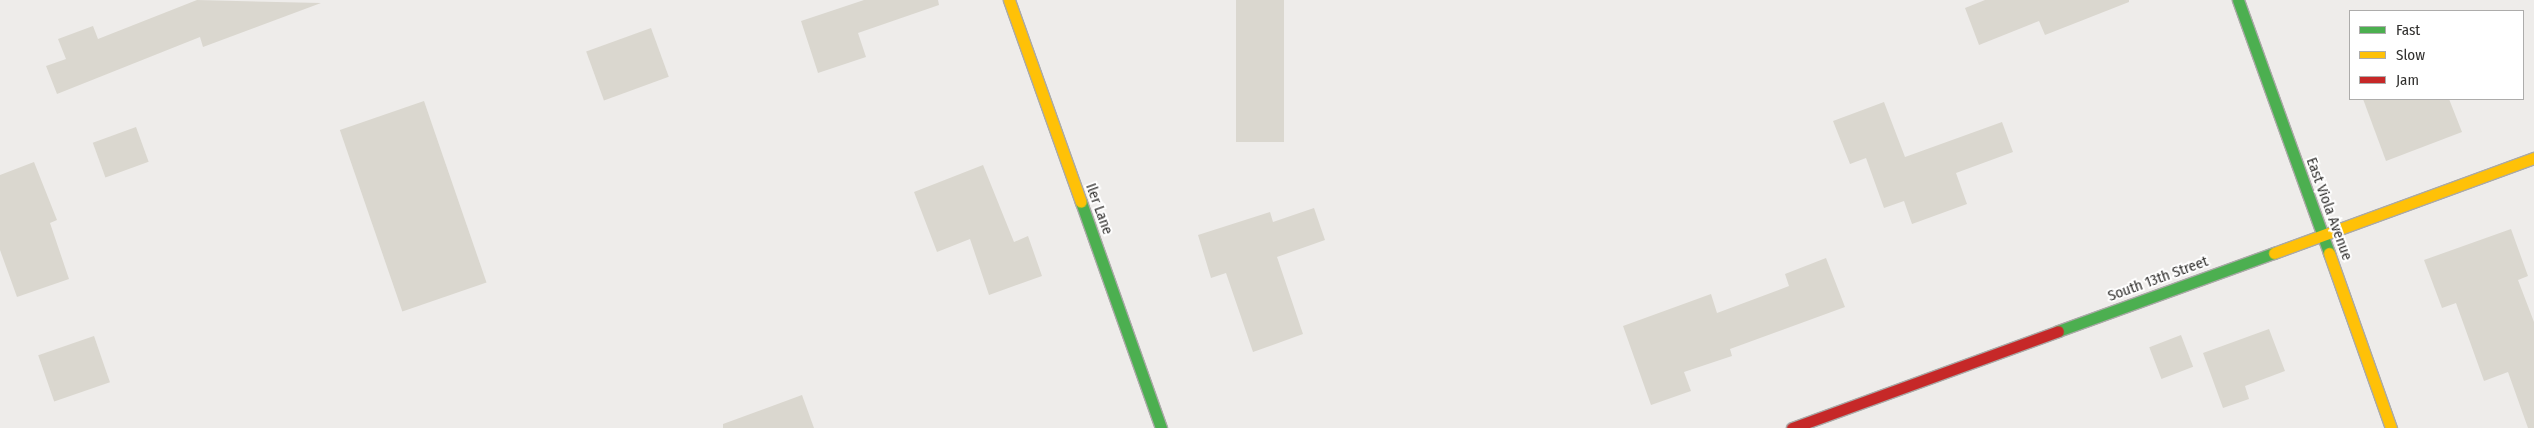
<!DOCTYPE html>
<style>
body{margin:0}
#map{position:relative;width:2534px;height:428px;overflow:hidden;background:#eeecea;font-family:"Fira Sans Condensed",sans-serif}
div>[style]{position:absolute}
.building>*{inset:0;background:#dad7cf;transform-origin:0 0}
.roads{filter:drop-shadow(1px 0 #aaa9a7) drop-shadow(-1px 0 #aaa9a7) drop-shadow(0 1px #aaa9a7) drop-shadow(0 -1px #aaa9a7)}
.fast>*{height:11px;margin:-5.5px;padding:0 5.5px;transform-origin:5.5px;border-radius:5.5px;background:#4caf50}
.slow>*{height:11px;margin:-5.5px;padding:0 5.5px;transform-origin:5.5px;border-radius:5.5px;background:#ffc107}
.jam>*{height:11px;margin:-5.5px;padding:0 5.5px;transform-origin:5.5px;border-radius:5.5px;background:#c62828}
span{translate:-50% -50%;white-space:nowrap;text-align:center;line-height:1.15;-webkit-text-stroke:4px #fff;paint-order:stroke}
.street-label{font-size:15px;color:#31302e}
.legend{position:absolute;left:2349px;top:10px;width:175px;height:90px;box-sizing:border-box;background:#fff;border:1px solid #adacab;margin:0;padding:6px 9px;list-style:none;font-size:15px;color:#31302e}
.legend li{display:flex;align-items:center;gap:10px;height:25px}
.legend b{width:25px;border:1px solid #adacab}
</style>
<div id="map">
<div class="building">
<i style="clip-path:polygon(197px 0,321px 3px,203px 47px,200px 37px,57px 94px,46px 66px,66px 59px,58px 39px,93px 26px,98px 39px)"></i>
<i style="clip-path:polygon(864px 0,938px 0,939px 5px,858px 33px,866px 57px,818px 73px,801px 21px)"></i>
<i style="left:1236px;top:0;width:48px;height:142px"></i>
<i style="clip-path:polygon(1985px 0,2129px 0,2129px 2px,2045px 35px,2039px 21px,1979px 45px,1965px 8px)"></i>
<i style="left:651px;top:28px;width:52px;height:69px;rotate:70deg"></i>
<i style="clip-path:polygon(2363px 99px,2449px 99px,2462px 132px,2386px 161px)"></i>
<i style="left:424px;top:101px;width:192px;height:89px;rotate:71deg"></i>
<i style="clip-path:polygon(1884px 102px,1905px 157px,2002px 122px,2013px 152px,1956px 173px,1967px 204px,1912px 224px,1904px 201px,1884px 208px,1866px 158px,1850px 164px,1833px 121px)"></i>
<i style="left:136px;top:127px;width:37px;height:46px;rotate:70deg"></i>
<i style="clip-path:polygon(34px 162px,57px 220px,50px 223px,69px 279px,17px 297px,0 250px,0 175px)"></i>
<i style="clip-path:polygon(983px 165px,1014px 242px,1028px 236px,1042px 276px,989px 295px,970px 239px,937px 252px,914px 192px)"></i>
<i style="clip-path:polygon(1314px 208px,1325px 240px,1277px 257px,1303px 334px,1253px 352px,1226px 273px,1211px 278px,1198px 235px,1270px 212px,1273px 222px)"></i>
<i style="clip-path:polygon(2511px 229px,2528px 276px,2518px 280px,2534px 322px,2534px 428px,2528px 428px,2508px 372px,2484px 381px,2456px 303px,2442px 308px,2424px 260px)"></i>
<i style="clip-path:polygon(1826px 258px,1845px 307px,1730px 349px,1732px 356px,1684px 372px,1691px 391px,1651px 405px,1623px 326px,1711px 294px,1717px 313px,1789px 286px,1785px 274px)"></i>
<i style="clip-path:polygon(2269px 329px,2285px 371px,2245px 386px,2249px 399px,2223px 408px,2203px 353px)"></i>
<i style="left:2181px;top:335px;width:34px;height:34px;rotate:69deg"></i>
<i style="left:94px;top:336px;width:49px;height:59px;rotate:71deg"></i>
<i style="clip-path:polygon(802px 395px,814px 428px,723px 428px,723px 424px)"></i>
</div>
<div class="roads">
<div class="fast">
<i style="left:2238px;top:0;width:269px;rotate:70.2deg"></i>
<i style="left:1081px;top:202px;width:240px;rotate:70.5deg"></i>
<i style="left:2058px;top:331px;width:230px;rotate:-19.9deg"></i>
</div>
<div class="slow">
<i style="left:1009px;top:0;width:214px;rotate:70.4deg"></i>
<i style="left:2274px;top:253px;width:277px;rotate:-20.1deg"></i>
<i style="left:2329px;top:253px;width:186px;rotate:70.5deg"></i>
</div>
<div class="jam">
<i style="left:1792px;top:428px;width:283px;rotate:-20deg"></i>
</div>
</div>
<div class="street-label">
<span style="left:1099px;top:209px;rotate:70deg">Iler Lane</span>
<span style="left:2329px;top:209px;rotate:70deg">East Viola Avenue</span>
<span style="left:2158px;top:279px;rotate:-20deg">South 13th Street</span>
</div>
<ul class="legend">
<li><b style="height:6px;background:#4caf50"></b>Fast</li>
<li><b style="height:6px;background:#ffc107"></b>Slow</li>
<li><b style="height:6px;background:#c62828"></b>Jam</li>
</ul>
</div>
